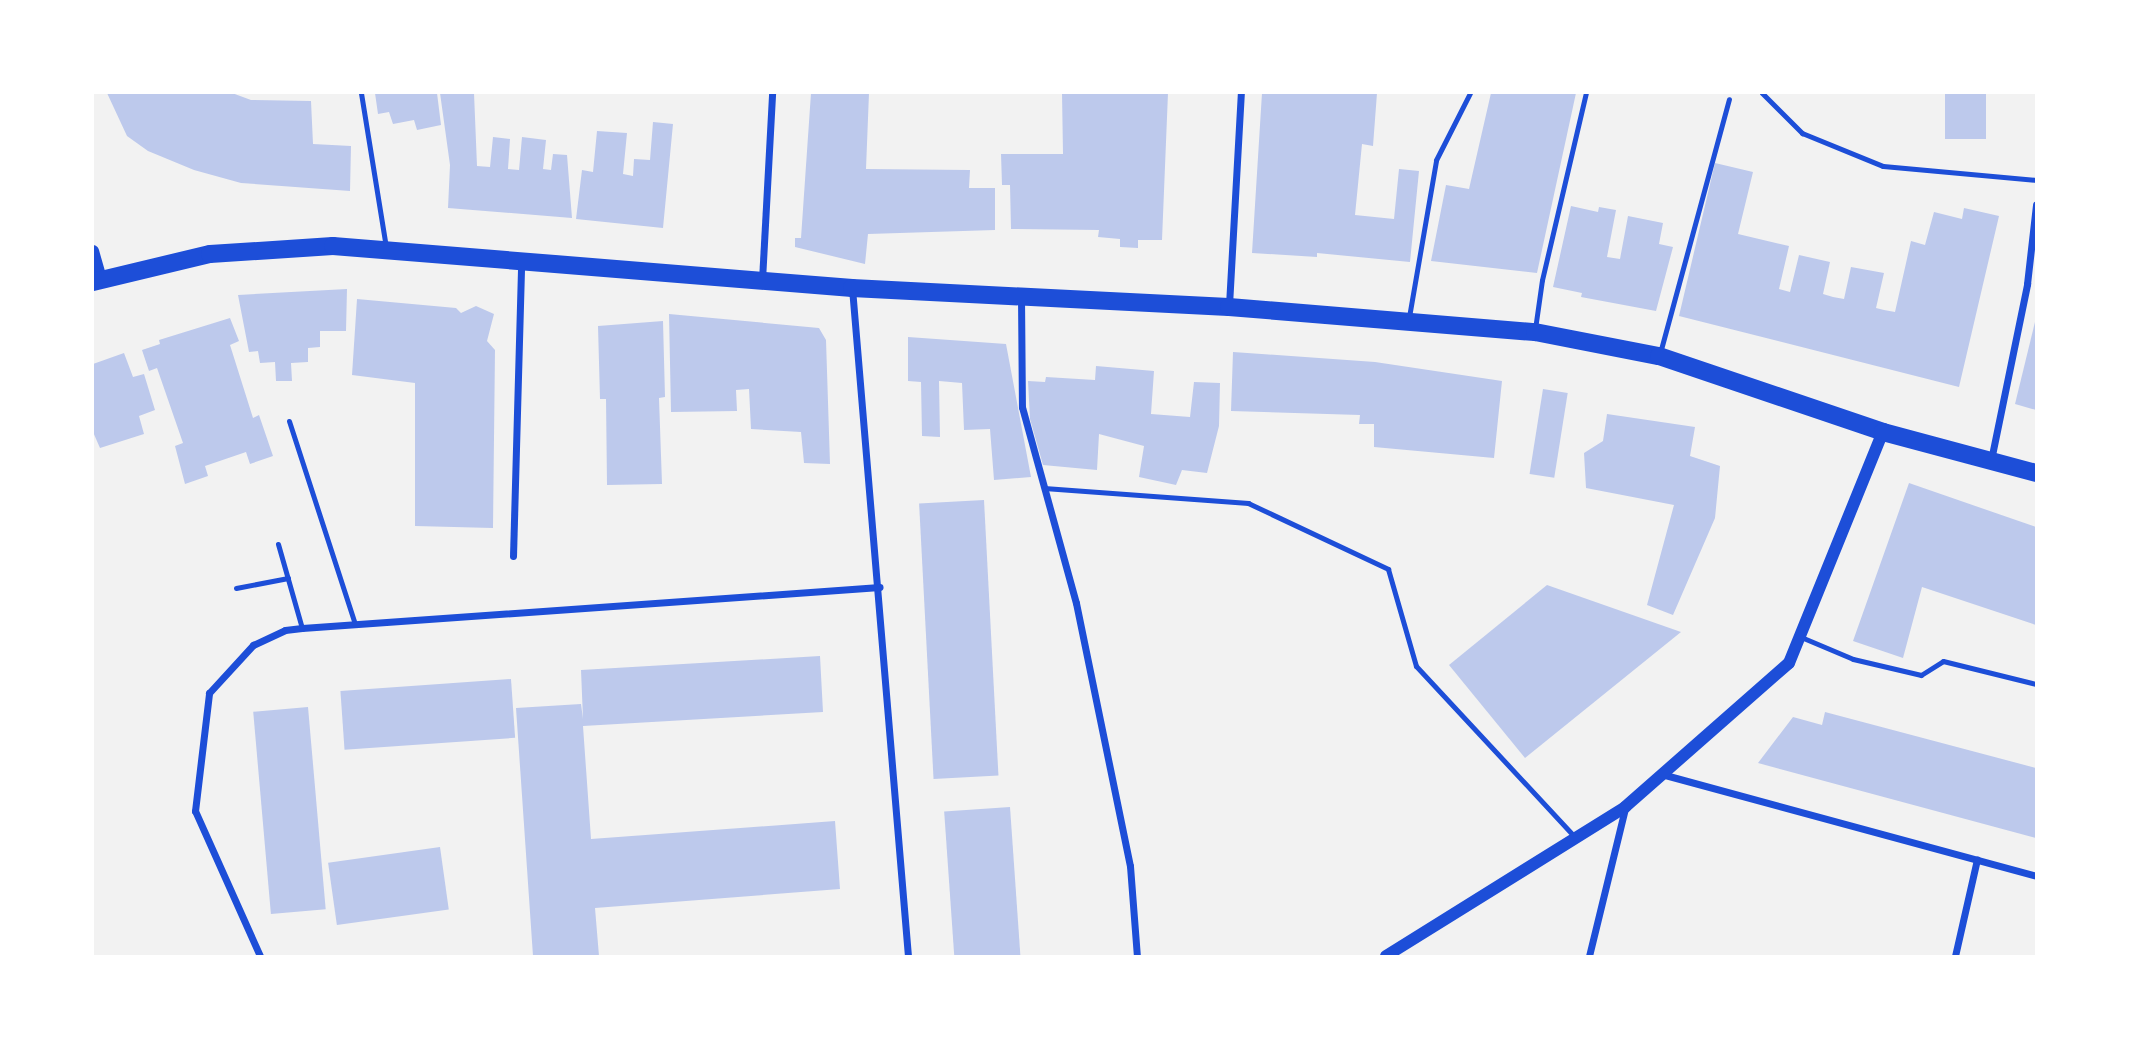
<!DOCTYPE html>
<style>
body{margin:0}
#map{position:relative;width:2129px;height:1049px;overflow:hidden;background:#f2f2f2;font-family:"Public Sans",sans-serif}
div>[style]{position:absolute}
.building>*{inset:0;background:#bdc9ec;transform-origin:0 0}
.service>*{height:5px;margin:-2.5px;padding:0 2.5px;transform-origin:2.5px;border-radius:2.5px;background:#1d4ed8}
.minor>*{height:7px;margin:-3.5px;padding:0 3.5px;transform-origin:3.5px;border-radius:3.5px;background:#1d4ed8}
.tertiary>*{height:12px;margin:-6px;padding:0 6px;transform-origin:6px;border-radius:6px;background:#1d4ed8}
.primary>*{height:18px;margin:-9px;padding:0 9px;transform-origin:9px;border-radius:9px;background:#1d4ed8}
span{translate:-50% -50%;white-space:nowrap;text-align:center;line-height:1.15;-webkit-text-stroke:5px #fff;paint-order:stroke}
.frame{position:absolute;inset:0;border:94px solid #fff;pointer-events:none}
</style>
<div id="map">
<div class="building">
<i style="clip-path:polygon(107px 93px,232px 93px,251px 100px,311px 101px,313px 144px,351px 146px,350px 191px,241px 183px,194px 170px,148px 151px,127px 136px)"></i>
<i style="clip-path:polygon(375px 93px,437px 93px,441px 125px,417px 130px,414px 120px,393px 124px,389px 112px,378px 114px)"></i>
<i style="clip-path:polygon(440px 93px,474px 93px,477px 166px,490px 167px,493px 137px,510px 139px,508px 169px,519px 170px,522px 137px,546px 140px,543px 169px,551px 170px,553px 154px,567px 155px,572px 218px,448px 208px,450px 165px)"></i>
<i style="clip-path:polygon(811px 93px,869px 93px,866px 169px,970px 170px,969px 188px,995px 188px,995px 230px,868px 234px,865px 264px,795px 247px,795px 238px,801px 238px)"></i>
<i style="clip-path:polygon(1062px 93px,1168px 93px,1162px 240px,1138px 240px,1138px 248px,1120px 247px,1120px 239px,1098px 237px,1099px 230px,1011px 229px,1010px 185px,1002px 185px,1001px 154px,1063px 154px)"></i>
<i style="clip-path:polygon(1262px 93px,1377px 93px,1373px 146px,1362px 144px,1355px 215px,1394px 219px,1399px 169px,1419px 171px,1410px 262px,1317px 253px,1317px 257px,1252px 253px)"></i>
<i style="clip-path:polygon(1491px 93px,1576px 93px,1537px 273px,1431px 261px,1446px 185px,1469px 189px)"></i>
<i style="left:1945px;top:93px;width:41px;height:46px"></i>
<i style="clip-path:polygon(653px 122px,673px 124px,663px 228px,576px 219px,582px 170px,593px 172px,597px 131px,627px 133px,623px 174px,633px 176px,634px 159px,650px 160px)"></i>
<i style="clip-path:polygon(1715px 163px,1753px 172px,1738px 234px,1789px 246px,1779px 289px,1790px 292px,1799px 255px,1830px 262px,1823px 294px,1833px 297px,1844px 299px,1851px 267px,1884px 273px,1876px 308px,1884px 310px,1895px 312px,1911px 241px,1925px 245px,1934px 212px,1962px 219px,1964px 208px,1999px 216px,1959px 387px,1679px 316px)"></i>
<i style="clip-path:polygon(1571px 206px,1598px 212px,1599px 207px,1616px 210px,1607px 257px,1620px 259px,1628px 216px,1663px 223px,1659px 244px,1673px 247px,1656px 311px,1581px 297px,1582px 293px,1553px 287px)"></i>
<i style="clip-path:polygon(347px 289px,346px 331px,320px 331px,320px 347px,308px 348px,308px 362px,291px 363px,292px 381px,276px 381px,275px 362px,260px 363px,258px 351px,249px 352px,238px 295px)"></i>
<i style="clip-path:polygon(357px 299px,456px 308px,461px 313px,476px 306px,494px 314px,487px 341px,495px 350px,493px 528px,415px 526px,415px 383px,352px 375px)"></i>
<i style="clip-path:polygon(669px 314px,819px 328px,826px 340px,830px 464px,804px 463px,801px 432px,751px 429px,749px 389px,736px 390px,737px 411px,671px 412px)"></i>
<i style="clip-path:polygon(230px 318px,239px 341px,230px 345px,253px 418px,259px 415px,273px 456px,250px 464px,246px 452px,205px 466px,208px 476px,185px 484px,175px 446px,183px 443px,157px 368px,149px 371px,142px 350px,160px 344px,159px 340px)"></i>
<i style="clip-path:polygon(663px 321px,665px 397px,659px 398px,662px 484px,607px 485px,606px 399px,600px 399px,598px 326px)"></i>
<i style="clip-path:polygon(2035px 322px,2036px 322px,2036px 410px,2015px 404px)"></i>
<i style="clip-path:polygon(908px 337px,1006px 344px,1031px 477px,994px 480px,990px 429px,964px 430px,962px 383px,939px 381px,940px 437px,922px 436px,921px 382px,908px 381px)"></i>
<i style="clip-path:polygon(1233px 352px,1375px 362px,1502px 381px,1494px 458px,1374px 447px,1374px 424px,1359px 424px,1360px 415px,1231px 411px)"></i>
<i style="clip-path:polygon(124px 353px,133px 377px,144px 374px,155px 410px,139px 416px,144px 434px,100px 448px,93px 432px,93px 364px)"></i>
<i style="clip-path:polygon(1096px 366px,1154px 371px,1151px 414px,1190px 417px,1194px 382px,1220px 383px,1219px 426px,1207px 473px,1182px 470px,1176px 485px,1139px 477px,1144px 446px,1099px 434px,1097px 470px,1043px 465px,1030px 419px,1028px 381px,1045px 382px,1046px 377px,1095px 380px)"></i>
<i style="left:1543px;top:389px;width:25px;height:86px;rotate:9deg"></i>
<i style="clip-path:polygon(1607px 414px,1695px 427px,1690px 456px,1720px 466px,1715px 518px,1673px 615px,1647px 605px,1674px 505px,1586px 488px,1584px 453px,1603px 441px)"></i>
<i style="clip-path:polygon(1909px 483px,2036px 527px,2036px 625px,1922px 587px,1903px 658px,1853px 641px)"></i>
<i style="left:984px;top:500px;width:276px;height:65px;rotate:87deg"></i>
<i style="clip-path:polygon(1547px 585px,1681px 632px,1525px 758px,1449px 665px)"></i>
<i style="clip-path:polygon(820px 656px,823px 712px,583px 726px,591px 839px,835px 821px,840px 889px,595px 908px,599px 956px,533px 956px,516px 708px,581px 704px,583px 719px,581px 670px)"></i>
<i style="left:511px;top:679px;width:59px;height:171px;rotate:86deg"></i>
<i style="left:308px;top:707px;width:203px;height:55px;rotate:85deg"></i>
<i style="clip-path:polygon(1825px 712px,2036px 768px,2036px 838px,1758px 763px,1793px 717px,1822px 725px)"></i>
<i style="left:1010px;top:807px;width:149px;height:66px;rotate:86deg"></i>
<i style="left:440px;top:847px;width:63px;height:113px;rotate:82deg"></i>
</div>
<div class="service">
<i style="left:361px;top:93px;width:157px;rotate:80.8deg"></i>
<i style="left:1762px;top:93px;width:57px;rotate:45deg"></i>
<i style="left:1802px;top:133px;width:87px;rotate:22.2deg"></i>
<i style="left:1883px;top:166px;width:154px;rotate:5.2deg"></i>
<i style="left:1409px;top:317px;width:159px;rotate:-80.2deg"></i>
<i style="left:1436px;top:160px;width:75px;rotate:-63.1deg"></i>
<i style="left:1535px;top:329px;width:49px;rotate:-81.9deg"></i>
<i style="left:1542px;top:280px;width:192px;rotate:-76.8deg"></i>
<i style="left:1660px;top:353px;width:263px;rotate:-74.8deg"></i>
<i style="left:289px;top:421px;width:213px;rotate:72deg"></i>
<i style="left:1044px;top:488px;width:205px;rotate:4.2deg"></i>
<i style="left:1248px;top:503px;width:155px;rotate:25.2deg"></i>
<i style="left:1388px;top:569px;width:101px;rotate:73.9deg"></i>
<i style="left:1416px;top:666px;width:233px;rotate:47.1deg"></i>
<i style="left:278px;top:544px;width:87px;rotate:74.1deg"></i>
<i style="left:236px;top:588px;width:53px;rotate:-10.9deg"></i>
<i style="left:1801px;top:637px;width:56px;rotate:22.9deg"></i>
<i style="left:1853px;top:659px;width:70px;rotate:13.2deg"></i>
<i style="left:1921px;top:675px;width:26px;rotate:-32deg"></i>
<i style="left:1943px;top:661px;width:96px;rotate:13.9deg"></i>
</div>
<div class="minor">
<i style="left:762px;top:280px;width:187px;rotate:-86.9deg"></i>
<i style="left:852px;top:288px;width:670px;rotate:85.21deg"></i>
<i style="left:1021px;top:297px;width:110px;rotate:89.5deg"></i>
<i style="left:1022px;top:407px;width:203px;rotate:74.6deg"></i>
<i style="left:1076px;top:603px;width:268px;rotate:78.4deg"></i>
<i style="left:1130px;top:866px;width:90px;rotate:85.6deg"></i>
<i style="left:1229px;top:305px;width:212px;rotate:-86.8deg"></i>
<i style="left:1991px;top:460px;width:180px;rotate:-78.4deg"></i>
<i style="left:2027px;top:284px;width:80px;rotate:-83.5deg"></i>
<i style="left:513px;top:556px;width:293px;rotate:-88.4deg"></i>
<i style="left:1665px;top:775px;width:385px;rotate:15.2deg"></i>
<i style="left:260px;top:956px;width:159px;rotate:-114.1deg"></i>
<i style="left:195px;top:811px;width:119px;rotate:-83.2deg"></i>
<i style="left:209px;top:693px;width:65px;rotate:-47.5deg"></i>
<i style="left:253px;top:645px;width:35px;rotate:-25deg"></i>
<i style="left:285px;top:630px;width:17px;rotate:-7deg"></i>
<i style="left:302px;top:628px;width:579px;rotate:-4.06deg"></i>
<i style="left:1589px;top:956px;width:152px;rotate:-76.3deg"></i>
<i style="left:1955px;top:956px;width:99px;rotate:-77.2deg"></i>
</div>
<div class="tertiary">
<i style="left:93px;top:251px;width:29px;rotate:74deg"></i>
<i style="left:1386px;top:956px;width:282px;rotate:-31.9deg"></i>
<i style="left:1625px;top:807px;width:218px;rotate:-41.3deg"></i>
<i style="left:1789px;top:663px;width:249px;rotate:-67.9deg"></i>
</div>
<div class="primary">
<i style="left:93px;top:282px;width:120px;rotate:-13.5deg"></i>
<i style="left:210px;top:254px;width:123px;rotate:-3.7deg"></i>
<i style="left:333px;top:246px;width:521px;rotate:4.63deg"></i>
<i style="left:852px;top:288px;width:377px;rotate:2.9deg"></i>
<i style="left:1229px;top:307px;width:307px;rotate:4.7deg"></i>
<i style="left:1535px;top:332px;width:126px;rotate:11deg"></i>
<i style="left:1659px;top:356px;width:237px;rotate:18.7deg"></i>
<i style="left:1883px;top:432px;width:158px;rotate:15deg"></i>
</div>
<div class="frame"></div>
</div>
